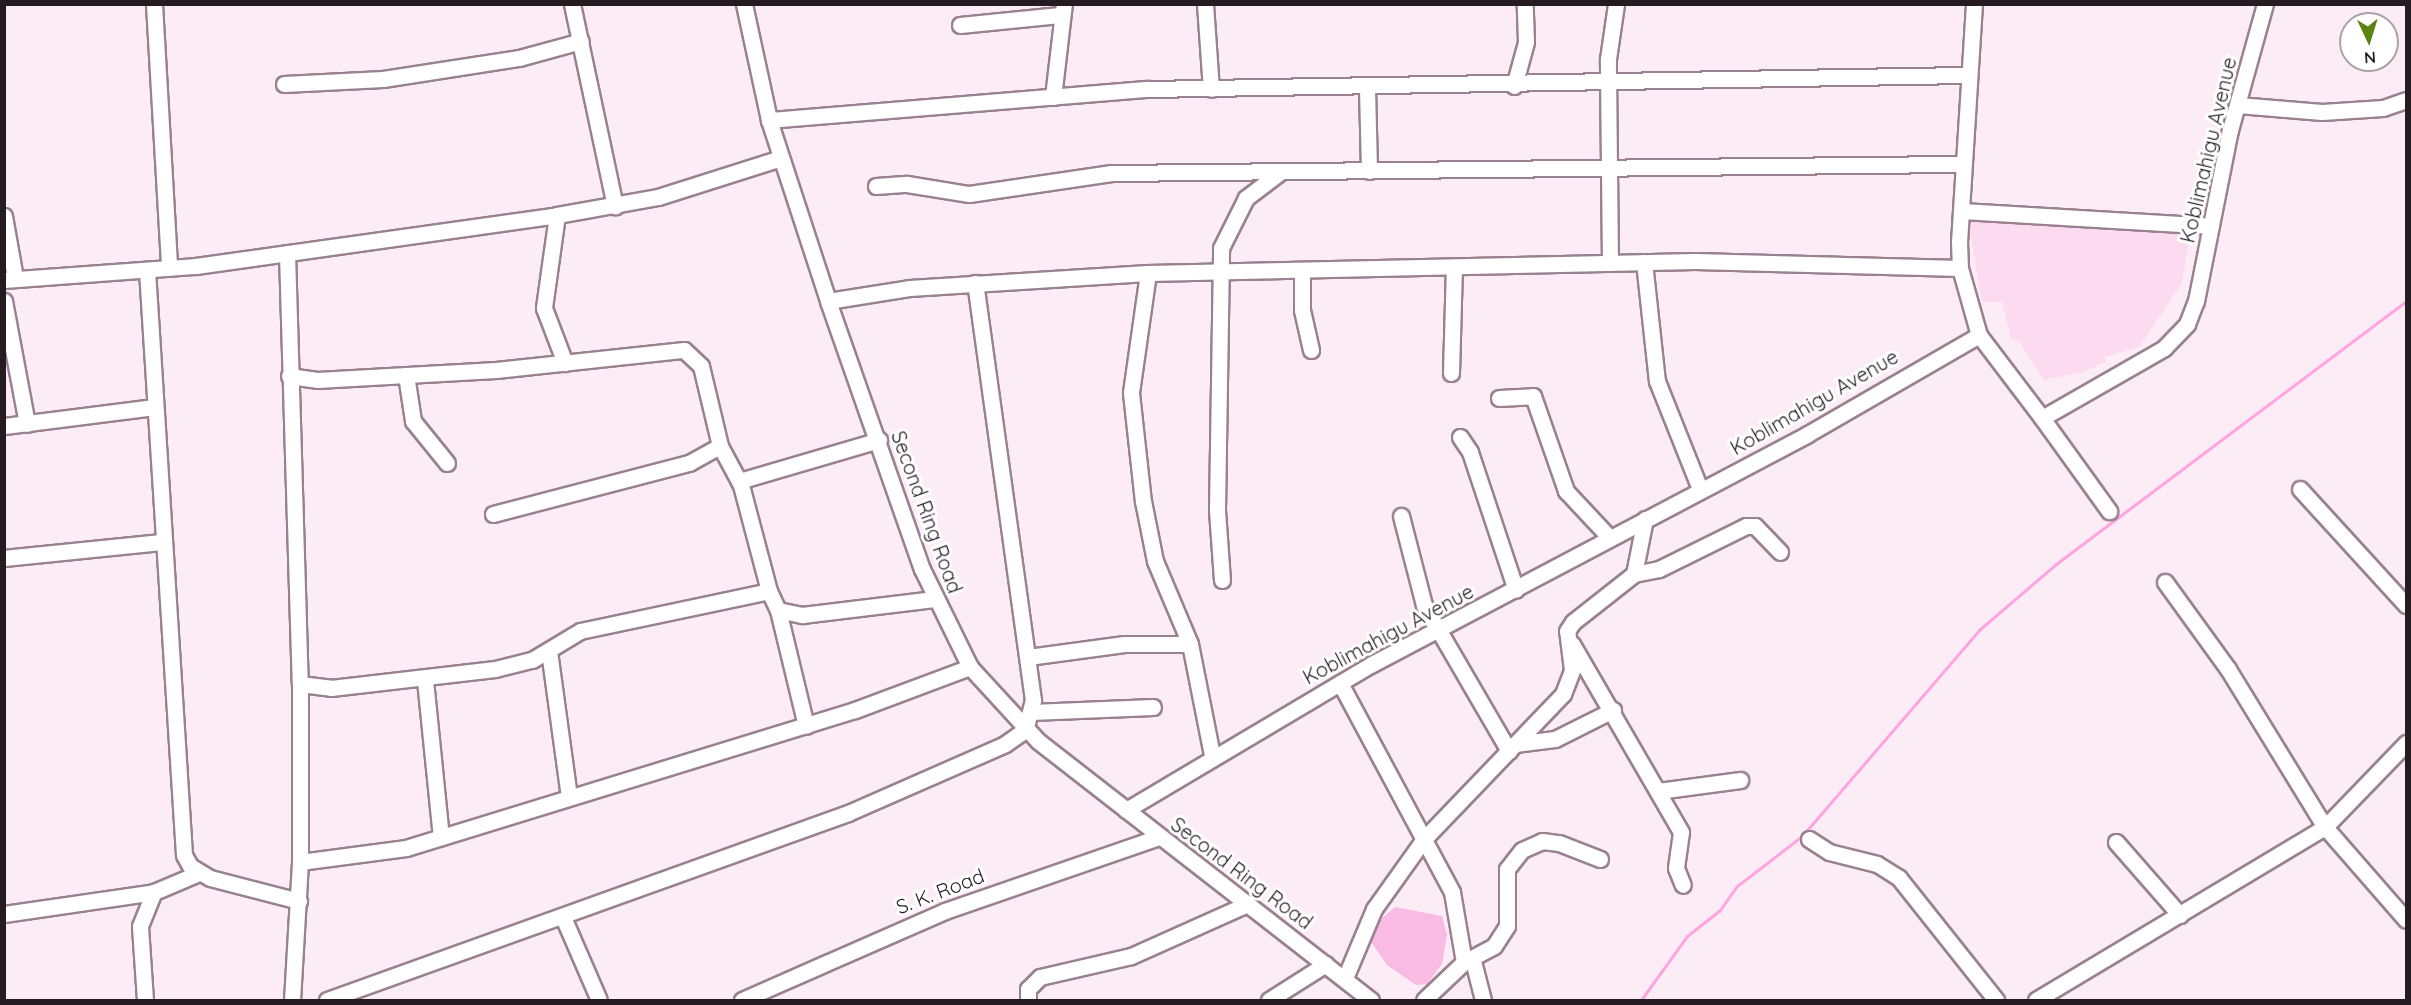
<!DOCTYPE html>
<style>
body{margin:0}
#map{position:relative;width:2411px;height:1005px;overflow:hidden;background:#fcecf6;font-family:Quicksand,sans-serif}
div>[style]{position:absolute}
.built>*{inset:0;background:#fcdaef}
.green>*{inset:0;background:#f9bae3}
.stream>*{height:3px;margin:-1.5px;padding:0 1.5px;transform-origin:1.5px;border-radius:1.5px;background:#fea5e1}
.roads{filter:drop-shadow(2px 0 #998190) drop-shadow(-2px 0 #998190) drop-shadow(0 2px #998190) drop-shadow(0 -2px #998190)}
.minor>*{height:15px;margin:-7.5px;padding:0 7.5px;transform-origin:7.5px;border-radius:7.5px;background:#fff}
span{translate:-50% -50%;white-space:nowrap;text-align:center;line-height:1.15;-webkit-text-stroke:6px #fff;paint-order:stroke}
.street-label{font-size:20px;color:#251c22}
.frame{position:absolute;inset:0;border:6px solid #251c22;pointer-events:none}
.north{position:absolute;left:2339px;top:12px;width:60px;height:60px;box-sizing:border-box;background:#fff;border:2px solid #a8a4a7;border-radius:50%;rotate:176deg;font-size:16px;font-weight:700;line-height:24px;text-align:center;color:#251c22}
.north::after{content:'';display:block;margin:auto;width:21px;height:27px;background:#59840e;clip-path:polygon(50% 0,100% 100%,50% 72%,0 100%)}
</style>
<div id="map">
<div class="built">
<i style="clip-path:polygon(1968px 219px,2030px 219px,2191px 229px,2182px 283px,2139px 347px,2105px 357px,2106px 362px,2083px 372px,2044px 380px,2019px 341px,2011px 339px,2002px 302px,1982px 302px)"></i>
</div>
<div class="green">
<i style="clip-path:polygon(1395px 907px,1442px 916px,1447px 935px,1442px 964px,1427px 984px,1416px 985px,1387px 965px,1371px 942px,1373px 926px)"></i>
</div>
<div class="stream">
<i style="left:1641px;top:1000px;width:79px;rotate:-54.3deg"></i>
<i style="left:1687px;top:936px;width:42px;rotate:-38.2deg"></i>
<i style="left:1720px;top:910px;width:29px;rotate:-55deg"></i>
<i style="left:1737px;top:886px;width:82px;rotate:-37.6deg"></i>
<i style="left:1802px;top:836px;width:272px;rotate:-49.3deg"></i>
<i style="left:1979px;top:630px;width:101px;rotate:-40.6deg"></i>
<i style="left:2056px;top:564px;width:438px;rotate:-36.9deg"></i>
</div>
<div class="roads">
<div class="minor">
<i style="left:154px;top:4px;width:264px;rotate:86.7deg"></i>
<i style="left:572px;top:4px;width:207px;rotate:78deg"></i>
<i style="left:744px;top:4px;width:119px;rotate:77.8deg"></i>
<i style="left:769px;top:120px;width:190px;rotate:71.9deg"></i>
<i style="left:828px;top:301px;width:284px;rotate:70.7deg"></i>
<i style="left:922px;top:569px;width:109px;rotate:63.9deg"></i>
<i style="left:970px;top:667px;width:100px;rotate:47.4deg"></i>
<i style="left:1038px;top:741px;width:422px;rotate:37.9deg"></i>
<i style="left:1205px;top:4px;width:85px;rotate:86deg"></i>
<i style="left:1974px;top:4px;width:237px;rotate:93.6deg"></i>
<i style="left:1959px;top:241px;width:27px;rotate:88deg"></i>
<i style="left:1960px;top:268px;width:70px;rotate:74.2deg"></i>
<i style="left:960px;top:25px;width:100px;rotate:-5.7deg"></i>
<i style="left:284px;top:84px;width:99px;rotate:-2.9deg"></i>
<i style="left:383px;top:79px;width:138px;rotate:-8.8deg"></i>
<i style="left:519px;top:58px;width:64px;rotate:-15.3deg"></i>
<i style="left:1514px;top:86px;width:46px;rotate:-74.7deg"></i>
<i style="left:1526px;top:42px;width:38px;rotate:-92deg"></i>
<i style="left:1367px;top:88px;width:83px;rotate:88.6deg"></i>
<i style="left:1053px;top:97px;width:94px;rotate:-83.3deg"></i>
<i style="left:2238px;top:105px;width:84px;rotate:4.8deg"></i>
<i style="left:2322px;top:112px;width:61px;rotate:-3.8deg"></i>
<i style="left:2383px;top:108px;width:24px;rotate:-19deg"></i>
<i style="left:769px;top:120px;width:379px;rotate:-4.7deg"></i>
<i style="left:1147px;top:89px;width:820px;rotate:-0.98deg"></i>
<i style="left:876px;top:186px;width:31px;rotate:-4deg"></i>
<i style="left:907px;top:184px;width:63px;rotate:9.2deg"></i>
<i style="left:969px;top:194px;width:144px;rotate:-8.4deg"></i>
<i style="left:1111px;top:173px;width:852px;rotate:-0.61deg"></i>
<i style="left:1961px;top:211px;width:250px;rotate:3.4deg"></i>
<i style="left:557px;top:215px;width:94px;rotate:98deg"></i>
<i style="left:544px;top:308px;width:59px;rotate:69.1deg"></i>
<i style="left:4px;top:216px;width:63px;rotate:79.9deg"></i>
<i style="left:287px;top:253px;width:431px;rotate:88.3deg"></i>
<i style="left:300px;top:684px;width:178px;rotate:90deg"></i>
<i style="left:300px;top:862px;width:138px;rotate:93.3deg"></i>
<i style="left:1644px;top:262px;width:120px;rotate:83.8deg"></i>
<i style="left:1657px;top:381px;width:116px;rotate:68.3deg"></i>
<i style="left:1610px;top:263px;width:204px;rotate:-90.6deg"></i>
<i style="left:1608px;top:59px;width:56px;rotate:-81.7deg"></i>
<i style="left:147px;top:270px;width:586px;rotate:86.38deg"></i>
<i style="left:184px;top:855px;width:13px;rotate:61deg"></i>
<i style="left:190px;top:866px;width:23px;rotate:31deg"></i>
<i style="left:210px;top:878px;width:92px;rotate:14.5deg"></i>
<i style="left:1302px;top:272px;width:38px;rotate:90deg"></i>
<i style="left:1302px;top:310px;width:41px;rotate:77.3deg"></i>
<i style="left:1148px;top:273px;width:121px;rotate:98.1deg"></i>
<i style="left:1131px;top:393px;width:109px;rotate:83.7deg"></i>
<i style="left:1143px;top:501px;width:61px;rotate:78.7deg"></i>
<i style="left:1155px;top:561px;width:90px;rotate:67.1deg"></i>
<i style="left:1190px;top:644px;width:113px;rotate:78.8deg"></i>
<i style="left:4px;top:280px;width:193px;rotate:-4.2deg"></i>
<i style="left:196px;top:266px;width:365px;rotate:-8deg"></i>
<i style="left:557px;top:215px;width:103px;rotate:-10.1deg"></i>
<i style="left:658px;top:197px;width:129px;rotate:-17.6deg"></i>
<i style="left:4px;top:301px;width:125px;rotate:79.4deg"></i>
<i style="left:828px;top:301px;width:82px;rotate:-9.1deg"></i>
<i style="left:909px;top:288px;width:239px;rotate:-3.6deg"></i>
<i style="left:1148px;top:273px;width:547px;rotate:-1.26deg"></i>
<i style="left:1695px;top:261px;width:265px;rotate:1.5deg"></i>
<i style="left:1451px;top:373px;width:105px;rotate:-88.4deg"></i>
<i style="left:406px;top:375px;width:47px;rotate:81.3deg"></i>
<i style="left:413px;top:421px;width:54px;rotate:51deg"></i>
<i style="left:289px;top:376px;width:28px;rotate:8deg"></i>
<i style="left:317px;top:380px;width:179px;rotate:-3.2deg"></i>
<i style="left:496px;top:370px;width:189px;rotate:-6.1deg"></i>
<i style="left:684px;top:350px;width:23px;rotate:43deg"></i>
<i style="left:701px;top:366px;width:82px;rotate:76.6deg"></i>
<i style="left:720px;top:446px;width:44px;rotate:61.7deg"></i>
<i style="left:741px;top:485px;width:110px;rotate:75.2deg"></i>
<i style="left:1499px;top:398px;width:34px;rotate:-3deg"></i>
<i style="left:1533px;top:396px;width:101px;rotate:70.8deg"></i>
<i style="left:1566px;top:491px;width:63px;rotate:46.9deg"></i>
<i style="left:2042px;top:418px;width:115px;rotate:54.2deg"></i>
<i style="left:4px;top:426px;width:152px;rotate:-7.2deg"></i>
<i style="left:1460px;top:437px;width:18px;rotate:56deg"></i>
<i style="left:1470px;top:452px;width:145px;rotate:71.6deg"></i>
<i style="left:739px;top:481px;width:146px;rotate:-16.3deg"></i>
<i style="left:2300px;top:489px;width:157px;rotate:47.6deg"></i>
<i style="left:493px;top:514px;width:203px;rotate:-14.6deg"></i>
<i style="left:689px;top:463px;width:35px;rotate:-29deg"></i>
<i style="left:1401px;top:516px;width:92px;rotate:75.5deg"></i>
<i style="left:1424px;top:605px;width:169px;rotate:59.8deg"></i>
<i style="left:4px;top:558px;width:158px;rotate:-5.8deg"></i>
<i style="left:1634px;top:574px;width:56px;rotate:-78.7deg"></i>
<i style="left:1222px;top:580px;width:70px;rotate:-94.1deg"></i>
<i style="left:1217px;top:510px;width:262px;rotate:-89.1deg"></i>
<i style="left:1221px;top:248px;width:56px;rotate:-63.4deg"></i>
<i style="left:1246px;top:198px;width:41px;rotate:-37.1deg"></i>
<i style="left:2165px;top:582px;width:107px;rotate:54.1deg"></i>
<i style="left:2228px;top:669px;width:185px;rotate:58.5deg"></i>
<i style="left:2325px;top:827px;width:123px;rotate:48.9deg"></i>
<i style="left:778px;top:610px;width:119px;rotate:76.4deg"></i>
<i style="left:1572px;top:644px;width:217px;rotate:59.9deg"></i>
<i style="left:1681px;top:832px;width:36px;rotate:98deg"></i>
<i style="left:1676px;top:868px;width:18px;rotate:68deg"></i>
<i style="left:549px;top:651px;width:147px;rotate:82.2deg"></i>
<i style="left:1028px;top:657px;width:97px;rotate:-7.7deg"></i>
<i style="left:1124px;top:644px;width:66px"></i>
<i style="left:425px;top:680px;width:158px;rotate:84.2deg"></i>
<i style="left:1340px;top:683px;width:237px;rotate:61.8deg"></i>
<i style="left:1452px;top:892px;width:71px;rotate:80.3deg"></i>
<i style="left:1464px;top:962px;width:55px;rotate:136.5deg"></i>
<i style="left:300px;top:684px;width:31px;rotate:7deg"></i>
<i style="left:331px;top:688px;width:165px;rotate:-6.6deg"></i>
<i style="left:495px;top:669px;width:38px;rotate:-14deg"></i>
<i style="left:532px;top:660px;width:56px;rotate:-31.1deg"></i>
<i style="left:580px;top:631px;width:193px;rotate:-11.9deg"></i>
<i style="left:769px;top:591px;width:21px;rotate:65deg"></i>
<i style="left:778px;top:610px;width:25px;rotate:12deg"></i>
<i style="left:802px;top:615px;width:133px;rotate:-6.9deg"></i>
<i style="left:1031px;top:712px;width:122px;rotate:-2.3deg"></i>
<i style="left:1515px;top:744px;width:40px;rotate:-7.1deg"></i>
<i style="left:1555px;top:739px;width:65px;rotate:-26.6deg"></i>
<i style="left:1658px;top:791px;width:83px;rotate:-7.6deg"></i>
<i style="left:1126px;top:810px;width:286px;rotate:-30.7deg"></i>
<i style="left:1372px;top:664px;width:491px;rotate:-27.8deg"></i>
<i style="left:1806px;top:435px;width:200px;rotate:-30deg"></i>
<i style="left:1979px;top:335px;width:104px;rotate:52.8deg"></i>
<i style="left:2042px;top:418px;width:141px;rotate:-29.8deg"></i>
<i style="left:2164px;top:348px;width:33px;rotate:-46deg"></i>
<i style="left:2187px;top:324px;width:25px;rotate:-69deg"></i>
<i style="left:2196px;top:301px;width:174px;rotate:-78.8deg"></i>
<i style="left:2230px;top:130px;width:131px;rotate:-74.5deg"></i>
<i style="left:1809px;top:839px;width:24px;rotate:33deg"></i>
<i style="left:1829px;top:852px;width:49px;rotate:14deg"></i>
<i style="left:1877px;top:864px;width:26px;rotate:32deg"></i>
<i style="left:1899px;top:878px;width:156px;rotate:51.5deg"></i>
<i style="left:2116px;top:842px;width:97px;rotate:48.8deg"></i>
<i style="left:300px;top:862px;width:107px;rotate:-7.5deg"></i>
<i style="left:406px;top:848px;width:470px;rotate:-17.1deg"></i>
<i style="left:855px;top:710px;width:123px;rotate:-20.5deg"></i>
<i style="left:4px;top:914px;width:152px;rotate:-8.3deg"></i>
<i style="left:154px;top:892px;width:49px;rotate:-22.9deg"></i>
<i style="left:563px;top:917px;width:90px;rotate:66.6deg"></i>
<i style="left:1473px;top:961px;width:40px;rotate:75.6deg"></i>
<i style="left:1464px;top:962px;width:34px;rotate:-28deg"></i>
<i style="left:1494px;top:946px;width:24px;rotate:-57deg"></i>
<i style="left:1507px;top:926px;width:57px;rotate:-90deg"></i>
<i style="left:1507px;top:869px;width:24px;rotate:-52deg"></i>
<i style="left:1522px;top:850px;width:22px;rotate:-24deg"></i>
<i style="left:1542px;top:841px;width:17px;rotate:7deg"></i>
<i style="left:1559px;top:843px;width:44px;rotate:21.3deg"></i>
<i style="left:1345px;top:978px;width:75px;rotate:-67.2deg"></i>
<i style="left:1374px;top:909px;width:86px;rotate:-54.5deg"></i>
<i style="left:1424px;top:839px;width:201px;rotate:-46.2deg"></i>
<i style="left:1563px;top:694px;width:26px;rotate:-69deg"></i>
<i style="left:1572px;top:670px;width:39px;rotate:-97deg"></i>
<i style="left:1567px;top:631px;width:11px;rotate:-56deg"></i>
<i style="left:1573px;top:622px;width:78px;rotate:-38.2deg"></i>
<i style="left:1634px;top:574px;width:25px;rotate:-11deg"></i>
<i style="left:1659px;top:569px;width:97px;rotate:-26.3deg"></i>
<i style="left:1746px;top:526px;width:9px"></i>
<i style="left:1755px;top:526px;width:36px;rotate:46deg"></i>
<i style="left:145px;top:1000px;width:74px;rotate:-93.9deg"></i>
<i style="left:140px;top:926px;width:37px;rotate:-68deg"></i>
<i style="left:327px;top:1000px;width:554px;rotate:-19.74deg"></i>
<i style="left:848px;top:813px;width:171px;rotate:-23.7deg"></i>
<i style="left:1005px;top:744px;width:24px;rotate:-35deg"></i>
<i style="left:1025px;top:730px;width:31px;rotate:-75deg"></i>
<i style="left:1033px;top:700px;width:421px;rotate:-97.9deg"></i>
<i style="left:742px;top:1000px;width:222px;rotate:-23.7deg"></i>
<i style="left:945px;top:911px;width:226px;rotate:-19.1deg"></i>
<i style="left:1028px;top:1000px;width:11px;rotate:-90deg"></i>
<i style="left:1028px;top:989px;width:17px;rotate:-45deg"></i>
<i style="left:1040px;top:977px;width:93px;rotate:-13deg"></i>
<i style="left:1131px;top:956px;width:127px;rotate:-24.1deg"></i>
<i style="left:1269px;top:1000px;width:67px;rotate:-32.3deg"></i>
<i style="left:2036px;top:1000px;width:337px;rotate:-30.9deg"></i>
<i style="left:2325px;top:827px;width:117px;rotate:-46deg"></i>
</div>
</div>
<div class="street-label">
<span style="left:2208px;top:150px;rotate:-77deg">Koblimahigu Avenue</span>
<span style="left:1814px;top:402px;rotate:-30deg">Koblimahigu Avenue</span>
<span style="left:927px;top:512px;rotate:70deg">Second Ring Road</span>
<span style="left:1388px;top:634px;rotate:-28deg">Koblimahigu Avenue</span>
<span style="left:1242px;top:873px;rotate:37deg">Second Ring Road</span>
<span style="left:940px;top:891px;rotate:-21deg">S. K. Road</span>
</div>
<div class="frame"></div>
<div class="north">N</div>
</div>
